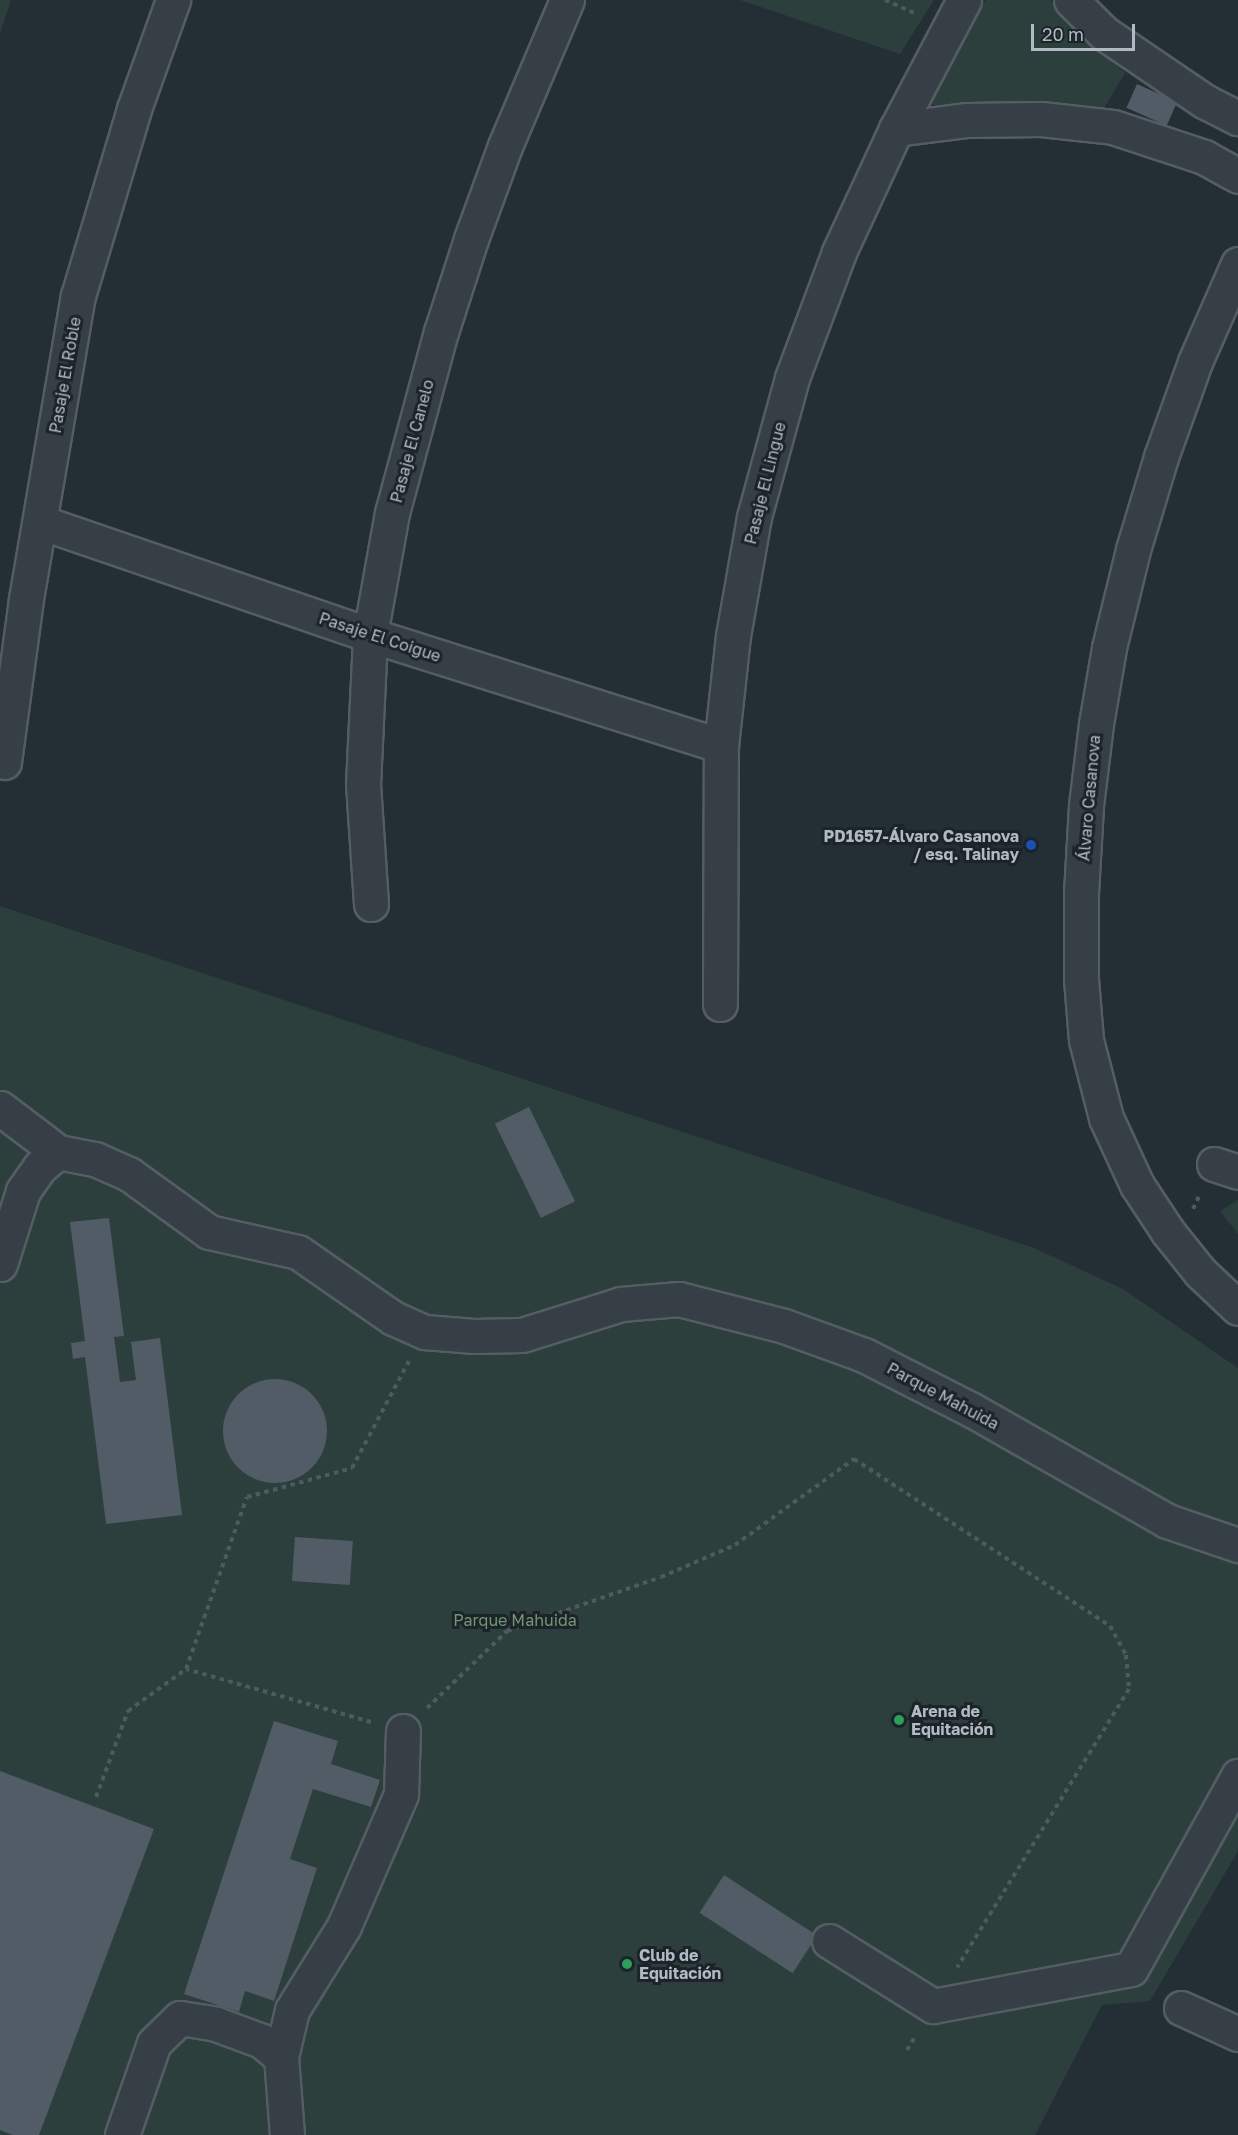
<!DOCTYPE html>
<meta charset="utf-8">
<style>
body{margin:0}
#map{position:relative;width:1238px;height:2135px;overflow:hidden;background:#232e35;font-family:"Golos Text",sans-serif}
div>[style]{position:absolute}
.green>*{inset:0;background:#2c3f3c}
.building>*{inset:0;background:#515c66;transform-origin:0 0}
.round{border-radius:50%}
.path>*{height:4px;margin-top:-2px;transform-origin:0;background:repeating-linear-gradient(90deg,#4b5c5b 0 4.5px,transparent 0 9px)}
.roads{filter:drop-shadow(2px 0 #545d64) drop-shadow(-2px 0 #545d64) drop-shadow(0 2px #545d64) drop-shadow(0 -2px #545d64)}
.minor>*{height:33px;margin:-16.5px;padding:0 16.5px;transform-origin:16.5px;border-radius:16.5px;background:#363f46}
.dots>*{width:16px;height:16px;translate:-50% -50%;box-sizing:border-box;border:3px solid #1c242a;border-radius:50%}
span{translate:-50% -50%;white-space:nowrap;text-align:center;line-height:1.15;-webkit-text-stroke:6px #1c242a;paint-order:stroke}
.street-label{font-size:16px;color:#b1bac2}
.poi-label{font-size:16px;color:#b1bac2;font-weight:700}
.right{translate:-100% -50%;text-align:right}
.left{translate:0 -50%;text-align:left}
.park-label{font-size:16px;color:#729675}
.scale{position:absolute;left:1031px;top:24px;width:104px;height:27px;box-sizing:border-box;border:3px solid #b1bac2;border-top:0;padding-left:8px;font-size:18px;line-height:21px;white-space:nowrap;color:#b1bac2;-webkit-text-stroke:4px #1c242a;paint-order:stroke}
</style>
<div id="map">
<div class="green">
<i style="clip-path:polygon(0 0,11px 0,0 33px)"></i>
<i style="clip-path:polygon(740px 0,934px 0,900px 54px)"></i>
<i style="clip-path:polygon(986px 0,1051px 0,1125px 73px,1104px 108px,930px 105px)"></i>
<i style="clip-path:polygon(0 906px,1034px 1248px,1123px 1289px,1238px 1368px,1238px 1851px,1150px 2001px,1102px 2005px,1035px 2135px,0 2135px)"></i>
<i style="clip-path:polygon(1238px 1200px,1238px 1234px,1220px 1211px)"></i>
</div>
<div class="building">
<i style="left:1137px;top:84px;width:44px;height:26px;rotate:24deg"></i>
<i style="left:529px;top:1107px;width:105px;height:38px;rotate:64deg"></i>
<i style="clip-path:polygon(109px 1218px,124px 1336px,114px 1337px,120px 1382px,136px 1380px,131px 1342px,160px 1338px,182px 1515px,106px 1524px,85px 1357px,73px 1359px,71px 1343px,85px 1341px,70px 1222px)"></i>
<i class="round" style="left:223px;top:1379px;width:104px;height:104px"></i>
<i style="left:295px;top:1537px;width:58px;height:44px;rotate:4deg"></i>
<i style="clip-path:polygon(274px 1721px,338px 1741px,331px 1764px,380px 1780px,371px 1807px,313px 1789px,290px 1859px,317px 1868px,274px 2001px,245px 1991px,239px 2012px,184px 1994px)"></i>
<i style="clip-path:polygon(0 1771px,154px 1829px,39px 2135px,13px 2135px,0 2130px)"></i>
<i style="left:724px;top:1875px;width:111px;height:45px;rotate:33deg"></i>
</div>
<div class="path">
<i style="left:885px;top:0;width:35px;rotate:24deg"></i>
<i style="left:1193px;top:1209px;width:17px;rotate:-65deg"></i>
<i style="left:427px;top:1708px;width:111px;rotate:-43.9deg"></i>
<i style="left:507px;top:1631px;width:163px;rotate:-19.3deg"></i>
<i style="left:661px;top:1577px;width:81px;rotate:-23.4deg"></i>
<i style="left:735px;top:1545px;width:147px;rotate:-35.9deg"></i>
<i style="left:854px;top:1459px;width:306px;rotate:33.1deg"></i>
<i style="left:1110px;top:1626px;width:33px;rotate:61deg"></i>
<i style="left:1126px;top:1655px;width:34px;rotate:85deg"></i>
<i style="left:1129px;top:1689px;width:327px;rotate:121.7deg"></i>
<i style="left:371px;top:1722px;width:192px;rotate:-164deg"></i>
<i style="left:186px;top:1669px;width:182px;rotate:-70.5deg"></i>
<i style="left:247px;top:1497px;width:109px;rotate:-15.4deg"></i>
<i style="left:352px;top:1468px;width:121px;rotate:-62deg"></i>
<i style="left:96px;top:1797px;width:92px;rotate:-69.6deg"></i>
<i style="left:128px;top:1711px;width:72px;rotate:-35.9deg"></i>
<i style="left:907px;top:2050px;width:17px;rotate:-59deg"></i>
</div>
<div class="roads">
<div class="minor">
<i style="left:1071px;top:0;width:47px;rotate:45deg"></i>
<i style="left:1104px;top:33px;width:121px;rotate:34.2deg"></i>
<i style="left:1204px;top:101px;width:38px;rotate:27deg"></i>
<i style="left:896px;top:129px;width:72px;rotate:-7.2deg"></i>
<i style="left:967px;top:120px;width:74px;rotate:-0.8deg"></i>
<i style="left:1041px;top:119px;width:72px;rotate:6.3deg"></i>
<i style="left:1113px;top:127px;width:96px;rotate:18.2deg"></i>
<i style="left:1204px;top:157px;width:39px;rotate:29deg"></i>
<i style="left:1238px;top:264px;width:107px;rotate:113.7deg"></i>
<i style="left:1195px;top:362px;width:101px;rotate:109.7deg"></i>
<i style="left:1161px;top:457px;width:97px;rotate:106.8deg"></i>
<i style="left:1133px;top:550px;width:101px;rotate:103.8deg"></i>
<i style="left:1109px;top:648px;width:77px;rotate:99.7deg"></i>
<i style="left:1096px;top:724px;width:83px;rotate:97deg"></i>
<i style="left:1086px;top:806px;width:86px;rotate:93.3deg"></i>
<i style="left:1081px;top:892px;width:87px;rotate:90deg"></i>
<i style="left:1081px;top:979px;width:61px;rotate:85.3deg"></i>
<i style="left:1086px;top:1040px;width:81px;rotate:75.6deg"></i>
<i style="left:1106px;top:1118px;width:74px;rotate:65.2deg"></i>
<i style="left:1137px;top:1185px;width:56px;rotate:56.6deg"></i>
<i style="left:1168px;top:1232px;width:51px;rotate:51.3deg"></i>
<i style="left:1200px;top:1272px;width:52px;rotate:43.5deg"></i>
<i style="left:40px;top:522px;width:349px;rotate:18.9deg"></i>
<i style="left:370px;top:635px;width:368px;rotate:17.5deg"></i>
<i style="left:4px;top:762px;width:164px;rotate:-82.3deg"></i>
<i style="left:26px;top:599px;width:307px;rotate:-80.3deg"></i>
<i style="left:78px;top:296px;width:195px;rotate:-73.3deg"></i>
<i style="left:134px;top:109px;width:116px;rotate:-70.3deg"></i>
<i style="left:371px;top:904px;width:119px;rotate:-93.8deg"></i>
<i style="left:363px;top:785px;width:150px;rotate:-87.3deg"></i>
<i style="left:370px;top:635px;width:124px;rotate:-79.8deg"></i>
<i style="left:392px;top:513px;width:188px;rotate:-74.9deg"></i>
<i style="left:441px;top:332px;width:98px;rotate:-72.1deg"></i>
<i style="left:471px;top:239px;width:99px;rotate:-69.9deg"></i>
<i style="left:505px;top:146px;width:159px;rotate:-67deg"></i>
<i style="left:720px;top:1004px;width:258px;rotate:-89.8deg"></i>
<i style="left:721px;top:746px;width:111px;rotate:-83.8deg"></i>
<i style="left:733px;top:636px;width:121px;rotate:-80deg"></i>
<i style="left:754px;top:517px;width:144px;rotate:-74.7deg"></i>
<i style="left:792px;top:378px;width:134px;rotate:-69.5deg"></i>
<i style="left:839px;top:252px;width:136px;rotate:-65.1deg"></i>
<i style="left:896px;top:129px;width:146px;rotate:-62.2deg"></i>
<i style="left:0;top:1108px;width:73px;rotate:37.2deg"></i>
<i style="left:58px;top:1152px;width:38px;rotate:11deg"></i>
<i style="left:95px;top:1159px;width:37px;rotate:24deg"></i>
<i style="left:129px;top:1174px;width:99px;rotate:35.9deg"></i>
<i style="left:209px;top:1232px;width:91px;rotate:12.7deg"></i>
<i style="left:298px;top:1252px;width:116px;rotate:34.8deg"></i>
<i style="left:393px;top:1318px;width:35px;rotate:24deg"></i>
<i style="left:425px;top:1332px;width:49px;rotate:4.7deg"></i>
<i style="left:474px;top:1336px;width:48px;rotate:-1.2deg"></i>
<i style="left:522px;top:1335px;width:104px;rotate:-17.4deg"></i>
<i style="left:621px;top:1304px;width:58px;rotate:-4.9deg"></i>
<i style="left:679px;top:1299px;width:108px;rotate:14.4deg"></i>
<i style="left:784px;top:1326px;width:85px;rotate:19.9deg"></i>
<i style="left:864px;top:1355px;width:121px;rotate:27deg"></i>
<i style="left:972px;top:1410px;width:224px;rotate:29.6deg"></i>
<i style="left:1167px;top:1521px;width:75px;rotate:18.7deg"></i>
<i style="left:1214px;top:1164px;width:25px;rotate:18deg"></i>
<i style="left:0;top:1264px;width:77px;rotate:-72.5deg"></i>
<i style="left:23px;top:1191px;width:29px;rotate:-55deg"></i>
<i style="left:40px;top:1167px;width:23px;rotate:-40deg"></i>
<i style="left:829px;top:1941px;width:123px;rotate:32deg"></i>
<i style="left:933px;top:2006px;width:201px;rotate:-10.6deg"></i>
<i style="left:1131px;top:1969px;width:221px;rotate:-61deg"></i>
<i style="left:1181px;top:2008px;width:63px;rotate:24.5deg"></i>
<i style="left:122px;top:2135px;width:97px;rotate:-70.8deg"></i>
<i style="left:154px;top:2043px;width:36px;rotate:-44deg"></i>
<i style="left:180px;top:2018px;width:36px;rotate:9deg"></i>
<i style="left:216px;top:2024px;width:49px;rotate:20.3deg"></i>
<i style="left:262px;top:2041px;width:25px;rotate:40deg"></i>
<i style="left:287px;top:2135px;width:78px;rotate:-94.4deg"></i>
<i style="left:281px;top:2057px;width:48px;rotate:-76.8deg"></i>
<i style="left:292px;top:2010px;width:99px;rotate:-58.2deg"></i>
<i style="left:344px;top:1926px;width:144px;rotate:-66.6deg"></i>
<i style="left:401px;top:1794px;width:63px;rotate:-88.2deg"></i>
</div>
</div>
<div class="dots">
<i style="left:1031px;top:845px;background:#1a4fb4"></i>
<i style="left:899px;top:1720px;background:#2e9e5b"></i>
<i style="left:627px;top:1964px;background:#2e9e5b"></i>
</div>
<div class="street-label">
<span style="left:65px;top:375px;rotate:-80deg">Pasaje El Roble</span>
<span style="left:412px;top:441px;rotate:-75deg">Pasaje El Canelo</span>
<span style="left:765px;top:483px;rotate:-76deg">Pasaje El Lingue</span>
<span style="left:380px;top:637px;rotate:18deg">Pasaje El Coigue</span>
<span style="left:1089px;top:798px;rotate:-85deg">Álvaro Casanova</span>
<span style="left:943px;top:1396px;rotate:28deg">Parque Mahuida</span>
</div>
<div class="poi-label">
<span class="right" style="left:1019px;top:845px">PD1657-Álvaro Casanova<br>/ esq. Talinay</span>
<span class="left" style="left:911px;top:1720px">Arena de<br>Equitación</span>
<span class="left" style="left:639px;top:1964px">Club de<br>Equitación</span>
</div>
<div class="park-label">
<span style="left:515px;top:1620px">Parque Mahuida</span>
</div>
<div class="scale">20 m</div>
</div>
